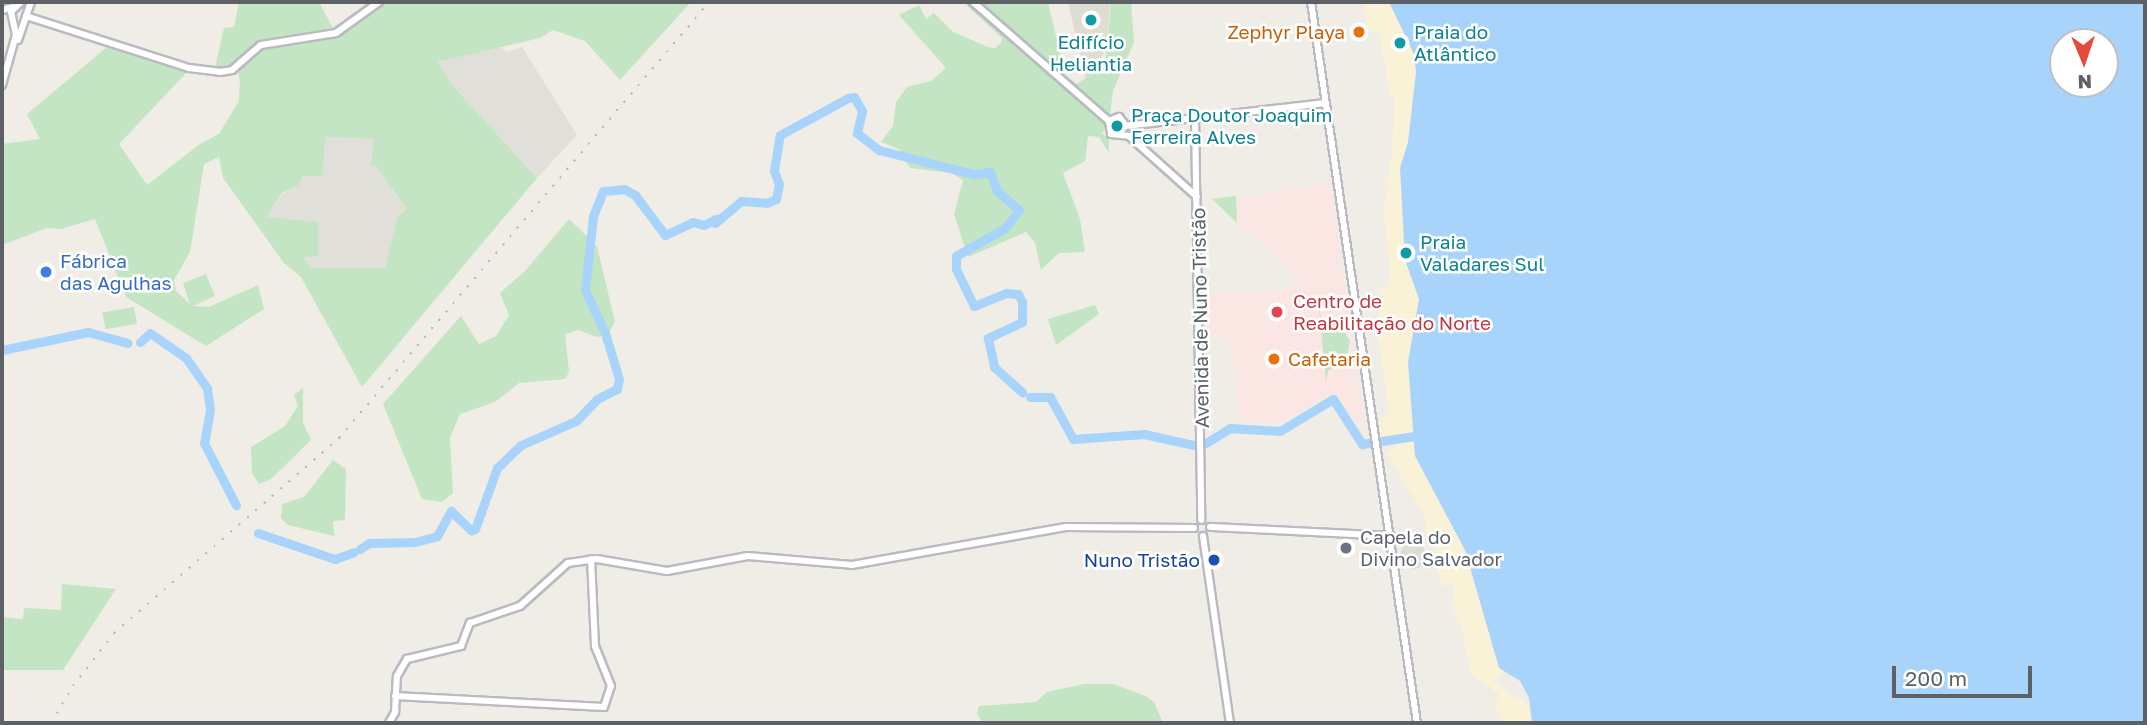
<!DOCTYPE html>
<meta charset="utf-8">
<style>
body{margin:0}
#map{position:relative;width:2147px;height:725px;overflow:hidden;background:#efede5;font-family:"Golos Text",sans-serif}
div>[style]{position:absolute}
.industrial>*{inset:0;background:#e0dfd9}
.education>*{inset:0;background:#dfdcd3}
.round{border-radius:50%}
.medical>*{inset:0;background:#fae6e2}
.green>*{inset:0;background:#c3e5c4;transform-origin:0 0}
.sand>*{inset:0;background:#f9f2d6}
.water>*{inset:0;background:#a8d4fb}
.river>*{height:9px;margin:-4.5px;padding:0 4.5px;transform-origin:4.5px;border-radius:4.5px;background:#a8d4fb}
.roads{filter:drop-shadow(2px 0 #b9bbc0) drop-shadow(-2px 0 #b9bbc0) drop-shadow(0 2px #b9bbc0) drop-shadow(0 -2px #b9bbc0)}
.secondary>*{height:6px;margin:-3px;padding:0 3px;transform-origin:3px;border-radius:3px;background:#fff}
.rail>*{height:2px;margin-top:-1px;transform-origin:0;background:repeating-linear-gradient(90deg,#b5b6b6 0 2px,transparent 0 11px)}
.dots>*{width:19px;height:19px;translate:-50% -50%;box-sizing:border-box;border:4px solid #fff;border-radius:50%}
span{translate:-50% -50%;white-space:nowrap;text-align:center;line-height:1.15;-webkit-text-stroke:5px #fff;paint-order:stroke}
.food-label{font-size:19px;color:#c56008}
.right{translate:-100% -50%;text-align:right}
.left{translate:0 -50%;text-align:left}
.culture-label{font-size:19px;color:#0d838f}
.shop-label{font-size:19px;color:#366cbe}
.health-label{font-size:19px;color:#be3a42}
.street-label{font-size:19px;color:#5d6065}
.worship-label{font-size:19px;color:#5b616d}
.transit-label{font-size:19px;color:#164399}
.frame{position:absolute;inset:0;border:4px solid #5d6065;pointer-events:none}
.north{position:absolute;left:2049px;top:28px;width:70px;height:70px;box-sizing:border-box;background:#fff;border:2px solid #bebfc1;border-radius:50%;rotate:178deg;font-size:19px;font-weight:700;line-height:28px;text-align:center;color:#5d6065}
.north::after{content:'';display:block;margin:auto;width:24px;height:32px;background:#e24c38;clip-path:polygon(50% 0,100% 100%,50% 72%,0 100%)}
.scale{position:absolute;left:1892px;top:666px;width:140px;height:32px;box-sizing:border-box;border:4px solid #5d6065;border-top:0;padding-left:9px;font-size:21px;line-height:24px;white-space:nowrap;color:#5d6065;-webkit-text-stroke:5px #fff;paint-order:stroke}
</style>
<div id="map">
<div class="industrial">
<i style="clip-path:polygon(500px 47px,507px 52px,522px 47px,577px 135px,537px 178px,454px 87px,438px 62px)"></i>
<i style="clip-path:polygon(324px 137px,374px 139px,377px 167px,406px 210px,397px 218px,385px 268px,311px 268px,265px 218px,284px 192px,298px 186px,303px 176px,320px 163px)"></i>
</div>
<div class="education">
<i style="clip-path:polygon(1068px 2px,1110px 2px,1106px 50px,1086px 81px)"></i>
<i class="round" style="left:1400px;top:543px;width:26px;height:26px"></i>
</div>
<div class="medical">
<i style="clip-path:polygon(1325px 183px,1331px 187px,1366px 433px,1335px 393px,1274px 424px,1239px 418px,1231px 345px,1206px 329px,1204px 294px,1300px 288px,1283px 262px,1237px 223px,1236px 199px)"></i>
</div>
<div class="green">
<i style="clip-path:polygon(evenodd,239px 2px,319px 2px,335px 32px,353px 28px,381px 2px,691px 2px,620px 80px,585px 41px,553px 30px,540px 38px,438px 62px,454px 87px,537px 178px,362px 387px,301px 277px,284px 263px,223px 178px,219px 157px,204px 164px,190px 252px,174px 280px,176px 291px,190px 304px,183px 283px,206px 274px,215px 296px,193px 306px,209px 307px,258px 285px,264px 309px,206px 346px,126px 297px,95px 219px,61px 229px,47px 228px,2px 245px,2px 144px,40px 139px,27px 114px,107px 47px,188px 71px,119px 144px,147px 185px,200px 144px,219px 134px,239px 101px,240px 82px,237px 67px,215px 68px,224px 28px,234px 27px,239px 2px,325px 137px,374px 139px,371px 166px,377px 167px,406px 209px,397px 218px,385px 268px,311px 268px,303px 257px,318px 256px,318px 222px,266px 217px,283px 192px,298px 186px,303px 176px,322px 176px,325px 137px)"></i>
<i style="clip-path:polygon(963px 2px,1048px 2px,1065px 75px,1077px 84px,1105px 65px,1111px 2px,1131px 2px,1134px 42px,1113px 91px,1109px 124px,1102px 133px,1109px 139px,1109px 153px,1099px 137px,1088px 136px,1085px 161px,1063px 173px,1080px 219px,1085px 252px,1059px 253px,1041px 270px,1035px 243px,1026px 232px,968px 257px,954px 214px,963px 180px,951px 173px,910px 168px,899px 149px,881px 142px,893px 126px,896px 102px,907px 87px,931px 81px,946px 68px,899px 15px,919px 5px,926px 19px,934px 13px,953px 32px,988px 47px,995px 48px,1001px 43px,1002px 38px)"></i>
<i style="clip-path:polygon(1236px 196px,1236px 199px,1237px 223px,1212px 199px)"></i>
<i style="clip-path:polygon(569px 219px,597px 246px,615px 322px,607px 335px,597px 337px,578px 330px,565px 334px,569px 372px,565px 379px,519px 383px,495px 402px,460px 414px,450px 438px,453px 493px,442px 502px,422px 499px,383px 404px,461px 316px,479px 344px,496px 336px,509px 315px,500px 293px,524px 272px)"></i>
<i style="clip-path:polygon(1318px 297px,1321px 319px,1339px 323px,1350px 341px,1347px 359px,1328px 371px,1326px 382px)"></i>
<i style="clip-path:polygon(1095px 305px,1099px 314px,1056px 345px,1048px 319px)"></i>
<i style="left:134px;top:307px;width:17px;height:32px;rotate:80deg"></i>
<i style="clip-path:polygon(303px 388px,303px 422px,311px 440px,271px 479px,259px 484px,252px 473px,251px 447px,285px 426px,298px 406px,294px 395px)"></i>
<i style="clip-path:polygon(333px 460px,346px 469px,345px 520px,333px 521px,334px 536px,288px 525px,281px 518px,282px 504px,304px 497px)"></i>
<i style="clip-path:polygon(62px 584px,116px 589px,63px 670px,2px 670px,2px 617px,23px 619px,24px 608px,61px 610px)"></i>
<i style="clip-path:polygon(1084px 684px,1114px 684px,1145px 696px,1154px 702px,1163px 723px,983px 723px,977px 714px,979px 706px,1036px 702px,1047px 692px)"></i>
</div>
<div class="sand">
<i style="clip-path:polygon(1362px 2px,1399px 2px,1410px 18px,1484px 569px,1518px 662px,1493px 681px,1554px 723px,1505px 723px,1495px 705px,1499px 694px,1471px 675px,1461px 625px,1452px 609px,1455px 589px,1452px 584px,1440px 586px,1438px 556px,1426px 534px,1425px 517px,1386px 452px,1395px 448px,1397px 439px,1382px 437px,1378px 421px,1389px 412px,1379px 342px,1379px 289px,1386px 287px,1391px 273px,1383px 213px,1388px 187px,1382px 181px,1389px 176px,1392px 151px,1394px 96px,1390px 96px,1379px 32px,1369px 33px)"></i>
</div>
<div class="water">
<i style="clip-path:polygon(evenodd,1389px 2px,2145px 2px,2145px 723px,1532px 723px,1529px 698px,1520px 681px,1499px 668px,1465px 550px,1415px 456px,1408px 362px,1419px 299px,1405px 260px,1400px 168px,1408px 142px,1416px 72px,1414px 54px,1389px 2px,2063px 42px,2105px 42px,2105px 84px,2063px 84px,2063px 42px)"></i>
</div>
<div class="river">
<i style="left:140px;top:342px;width:13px;rotate:-42deg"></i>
<i style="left:150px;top:333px;width:44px;rotate:34.8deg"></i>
<i style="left:186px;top:358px;width:37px;rotate:55deg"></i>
<i style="left:207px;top:388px;width:22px;rotate:82deg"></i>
<i style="left:210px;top:410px;width:34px;rotate:100deg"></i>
<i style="left:204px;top:443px;width:70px;rotate:62.7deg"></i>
<i style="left:2px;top:350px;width:88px;rotate:-11.8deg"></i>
<i style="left:88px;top:332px;width:41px;rotate:15.4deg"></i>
<i style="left:1030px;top:397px;width:20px"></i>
<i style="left:1050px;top:397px;width:48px;rotate:61.3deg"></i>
<i style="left:1073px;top:439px;width:71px;rotate:-4deg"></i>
<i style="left:1144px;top:434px;width:55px;rotate:12.5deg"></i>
<i style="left:1206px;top:443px;width:28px;rotate:-32deg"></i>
<i style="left:1230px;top:428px;width:50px;rotate:3.4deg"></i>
<i style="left:1280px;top:431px;width:62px;rotate:-31.1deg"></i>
<i style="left:1333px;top:399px;width:54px;rotate:57.2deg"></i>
<i style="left:1362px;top:444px;width:53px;rotate:-8.7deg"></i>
<i style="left:258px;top:533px;width:81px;rotate:18.7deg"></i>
<i style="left:335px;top:559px;width:20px;rotate:-20deg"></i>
<i style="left:360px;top:549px;width:11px;rotate:-34deg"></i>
<i style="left:369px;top:543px;width:46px;rotate:-1.2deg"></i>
<i style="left:415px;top:542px;width:23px;rotate:-15deg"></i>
<i style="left:437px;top:536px;width:29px;rotate:-61deg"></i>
<i style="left:451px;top:511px;width:28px;rotate:44deg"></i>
<i style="left:471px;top:530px;width:4px;rotate:-14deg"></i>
<i style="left:475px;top:529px;width:65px;rotate:-70.2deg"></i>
<i style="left:497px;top:468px;width:33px;rotate:-44deg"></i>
<i style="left:521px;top:445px;width:60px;rotate:-23.6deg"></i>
<i style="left:576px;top:421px;width:30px;rotate:-46deg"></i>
<i style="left:597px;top:399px;width:22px;rotate:-27deg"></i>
<i style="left:617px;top:389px;width:10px;rotate:-79deg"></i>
<i style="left:619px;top:379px;width:48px;rotate:-106.9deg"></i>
<i style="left:605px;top:333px;width:47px;rotate:-114.9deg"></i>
<i style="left:585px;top:290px;width:74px;rotate:-83.8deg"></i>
<i style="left:593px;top:216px;width:27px;rotate:-68deg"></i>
<i style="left:603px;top:191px;width:21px;rotate:-5deg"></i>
<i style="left:624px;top:189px;width:13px;rotate:29deg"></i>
<i style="left:635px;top:195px;width:50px;rotate:53.1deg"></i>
<i style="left:665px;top:235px;width:31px;rotate:-25deg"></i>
<i style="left:693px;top:222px;width:11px;rotate:15deg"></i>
<i style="left:704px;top:225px;width:13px;rotate:-27deg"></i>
<i style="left:716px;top:219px;width:4px;rotate:104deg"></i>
<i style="left:715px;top:223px;width:34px;rotate:-40deg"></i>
<i style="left:741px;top:201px;width:26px;rotate:4deg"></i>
<i style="left:767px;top:203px;width:10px;rotate:-24deg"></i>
<i style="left:776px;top:199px;width:15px;rotate:-79deg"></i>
<i style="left:779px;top:184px;width:14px;rotate:-111deg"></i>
<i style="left:774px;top:171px;width:36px;rotate:-81deg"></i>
<i style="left:780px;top:135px;width:77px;rotate:-28.6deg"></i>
<i style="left:848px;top:98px;width:6px;rotate:-9deg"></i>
<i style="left:854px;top:97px;width:16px;rotate:60deg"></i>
<i style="left:862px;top:111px;width:23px;rotate:103deg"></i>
<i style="left:857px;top:133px;width:28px;rotate:38deg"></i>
<i style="left:879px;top:150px;width:98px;rotate:14.2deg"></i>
<i style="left:974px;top:174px;width:16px;rotate:-7deg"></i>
<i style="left:990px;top:172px;width:20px;rotate:70deg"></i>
<i style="left:997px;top:191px;width:29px;rotate:41deg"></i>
<i style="left:1019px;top:210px;width:23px;rotate:128deg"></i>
<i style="left:1005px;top:228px;width:56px;rotate:150.3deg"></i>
<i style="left:956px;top:256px;width:13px;rotate:90deg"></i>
<i style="left:956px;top:269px;width:41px;rotate:64.1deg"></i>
<i style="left:974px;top:306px;width:35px;rotate:-22deg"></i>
<i style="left:1006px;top:293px;width:12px;rotate:5deg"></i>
<i style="left:1018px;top:294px;width:9px;rotate:63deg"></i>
<i style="left:1022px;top:302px;width:20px;rotate:90deg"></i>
<i style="left:1022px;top:322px;width:38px;rotate:155deg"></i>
<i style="left:988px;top:338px;width:30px;rotate:78deg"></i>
<i style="left:994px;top:367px;width:38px;rotate:42deg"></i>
</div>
<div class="roads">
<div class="secondary">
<i style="left:973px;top:2px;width:181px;rotate:41.2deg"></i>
<i style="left:1109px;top:121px;width:13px;rotate:81deg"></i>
<i style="left:1111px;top:134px;width:18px;rotate:6deg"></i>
<i style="left:1129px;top:136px;width:91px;rotate:41.9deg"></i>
<i style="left:1311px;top:2px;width:729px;rotate:81.64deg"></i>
<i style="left:2px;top:10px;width:11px;rotate:-15deg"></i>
<i style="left:26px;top:16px;width:171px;rotate:17.7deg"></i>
<i style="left:189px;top:68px;width:31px;rotate:7deg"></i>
<i style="left:220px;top:72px;width:12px;rotate:-9deg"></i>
<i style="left:232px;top:70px;width:38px;rotate:-41deg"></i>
<i style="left:261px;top:45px;width:76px;rotate:-9.1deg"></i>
<i style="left:336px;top:33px;width:53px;rotate:-35.8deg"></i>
<i style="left:18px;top:40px;width:40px;rotate:-71.1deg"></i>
<i style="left:2px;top:85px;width:52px;rotate:-74.4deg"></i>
<i style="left:16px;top:35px;width:24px;rotate:-102deg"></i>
<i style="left:11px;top:12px;width:14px;rotate:-45deg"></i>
<i style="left:1195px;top:117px;width:403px;rotate:89.1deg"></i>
<i style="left:1109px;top:121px;width:11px;rotate:-22deg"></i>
<i style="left:1119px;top:117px;width:11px;rotate:52deg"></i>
<i style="left:1126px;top:126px;width:200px;rotate:-6.6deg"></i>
<i style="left:1210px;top:527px;width:181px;rotate:2.8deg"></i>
<i style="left:1203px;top:536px;width:189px;rotate:81.8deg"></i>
<i style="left:395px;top:696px;width:209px;rotate:3deg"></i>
<i style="left:604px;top:707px;width:22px;rotate:-72deg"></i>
<i style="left:611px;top:686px;width:43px;rotate:-111.8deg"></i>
<i style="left:595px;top:646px;width:87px;rotate:-92.6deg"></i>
<i style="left:389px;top:723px;width:13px;rotate:-61deg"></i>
<i style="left:395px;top:712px;width:36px;rotate:-87deg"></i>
<i style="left:397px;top:676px;width:20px;rotate:-60deg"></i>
<i style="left:407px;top:659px;width:56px;rotate:-13.5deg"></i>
<i style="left:461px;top:646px;width:25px;rotate:-69deg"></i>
<i style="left:470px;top:623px;width:53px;rotate:-18.8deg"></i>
<i style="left:520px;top:606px;width:64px;rotate:-41.9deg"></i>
<i style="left:568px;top:563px;width:29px;rotate:-8deg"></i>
<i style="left:597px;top:559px;width:71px;rotate:9.7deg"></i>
<i style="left:667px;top:571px;width:82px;rotate:-10.5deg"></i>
<i style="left:748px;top:556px;width:104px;rotate:4.9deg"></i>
<i style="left:852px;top:565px;width:217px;rotate:-10.1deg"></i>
<i style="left:1066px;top:527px;width:128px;rotate:0.4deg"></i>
</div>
</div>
<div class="rail">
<i style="left:51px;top:723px;width:43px;rotate:-59.3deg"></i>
<i style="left:73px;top:686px;width:67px;rotate:-52.3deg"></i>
<i style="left:114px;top:633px;width:298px;rotate:-40.9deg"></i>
<i style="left:339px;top:438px;width:572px;rotate:-49.68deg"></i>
</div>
<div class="dots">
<i style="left:1091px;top:20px;background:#0f9aa8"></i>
<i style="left:1359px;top:32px;background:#e8710a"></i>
<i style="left:1400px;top:43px;background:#0f9aa8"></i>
<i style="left:1117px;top:126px;background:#0f9aa8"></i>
<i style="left:1406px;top:253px;background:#0f9aa8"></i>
<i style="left:46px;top:272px;background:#3f7fe0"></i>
<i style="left:1277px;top:312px;background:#e0444e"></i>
<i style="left:1274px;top:359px;background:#e8710a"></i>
<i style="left:1346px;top:548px;background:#6b7280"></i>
<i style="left:1214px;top:560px;background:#1a4fb4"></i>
</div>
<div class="food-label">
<span class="right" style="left:1345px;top:32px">Zephyr Playa</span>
<span class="left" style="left:1288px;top:359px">Cafetaria</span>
</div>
<div class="culture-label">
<span class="left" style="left:1414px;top:43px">Praia do<br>Atlântico</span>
<span style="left:1091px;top:53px">Edifício<br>Heliantia</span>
<span class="left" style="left:1131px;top:126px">Praça Doutor Joaquim<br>Ferreira Alves</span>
<span class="left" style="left:1420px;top:253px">Praia<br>Valadares Sul</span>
</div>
<div class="shop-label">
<span class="left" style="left:60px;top:272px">Fábrica<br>das Agulhas</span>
</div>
<div class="health-label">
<span class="left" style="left:1293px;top:312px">Centro de<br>Reabilitação do Norte</span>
</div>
<div class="street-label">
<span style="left:1200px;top:318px;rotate:-91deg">Avenida de Nuno Tristão</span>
</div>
<div class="worship-label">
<span class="left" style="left:1360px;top:548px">Capela do<br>Divino Salvador</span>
</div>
<div class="transit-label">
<span class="right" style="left:1200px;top:560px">Nuno Tristão</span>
</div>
<div class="frame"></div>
<div class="north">N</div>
<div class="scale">200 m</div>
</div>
